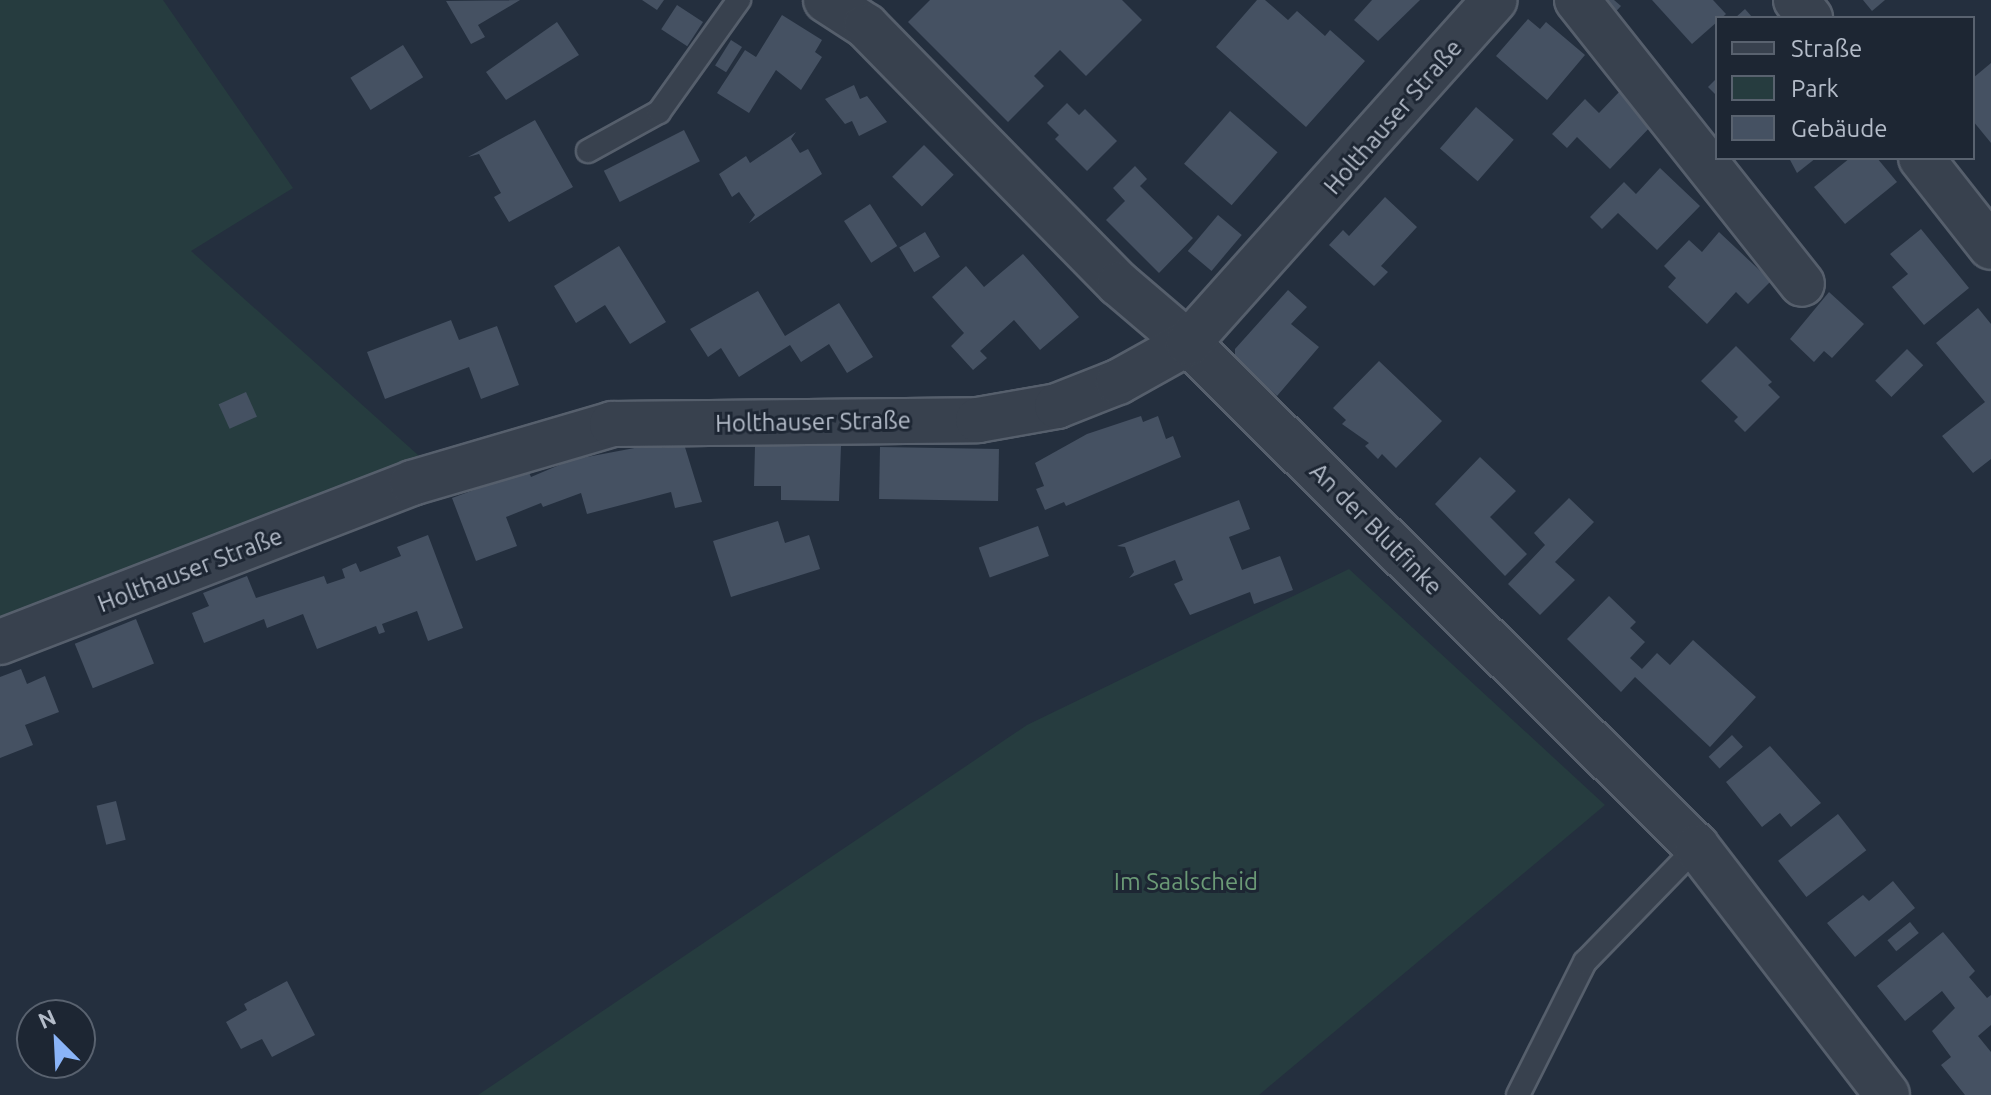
<!DOCTYPE html>
<meta charset="utf-8">
<style>
body{margin:0}
#map{position:relative;width:1991px;height:1095px;overflow:hidden;background:#242f3e;font-family:Ubuntu,sans-serif}
div>[style]{position:absolute}
.green>*{inset:0;background:#263c3f}
.building>*{inset:0;background:#455162;transform-origin:0 0}
.roads{filter:drop-shadow(2px 0 #565f6c) drop-shadow(-2px 0 #565f6c) drop-shadow(0 2px #565f6c) drop-shadow(0 -2px #565f6c)}
.lane>*{height:22px;margin:-11px;padding:0 11px;transform-origin:11px;border-radius:11px;background:#38414e}
.street>*{height:44px;margin:-22px;padding:0 22px;transform-origin:22px;border-radius:22px;background:#38414e}
span{translate:-50% -50%;white-space:nowrap;text-align:center;line-height:1.15;-webkit-text-stroke:6px #1d2633;paint-order:stroke}
.street-label{font-size:24px;color:#b4bcc9}
.park-label{font-size:24px;color:#6b9a76}
.legend{position:absolute;left:1715px;top:16px;width:260px;height:144px;box-sizing:border-box;background:#1d2633;border:2px solid #59626f;margin:0;padding:10px 14px;list-style:none;font-size:24px;color:#b4bcc9}
.legend li{display:flex;align-items:center;gap:16px;height:40px}
.legend b{width:40px;border:2px solid #59626f}
.north{position:absolute;left:16px;top:999px;width:80px;height:80px;box-sizing:border-box;background:#1d2633;border:2px solid #59626f;border-radius:50%;rotate:336deg;font-size:22px;font-weight:700;line-height:32px;text-align:center;color:#b4bcc9}
.north::after{content:'';display:block;margin:auto;width:28px;height:36px;background:#8ab4f8;clip-path:polygon(50% 0,100% 100%,50% 72%,0 100%)}
</style>
<div id="map">
<div class="green">
<i style="clip-path:polygon(0 0,163px 0,293px 188px,191px 251px,428px 464px,0 625px)"></i>
<i style="clip-path:polygon(1349px 569px,1605px 805px,1259px 1095px,478px 1095px,1027px 725px)"></i>
</div>
<div class="building">
<i style="clip-path:polygon(520px 0,478px 25px,485px 37px,471px 44px,446px 1px)"></i>
<i style="clip-path:polygon(642px 0,664px 0,657px 10px)"></i>
<i style="clip-path:polygon(930px 0,1122px 0,1142px 20px,1086px 76px,1060px 50px,1034px 76px,1044px 86px,1008px 122px,908px 22px)"></i>
<i style="clip-path:polygon(1257px 0,1265px 0,1288px 20px,1297px 11px,1325px 36px,1330px 30px,1365px 61px,1306px 127px,1216px 47px)"></i>
<i style="clip-path:polygon(1372px 0,1420px 0,1378px 41px,1354px 20px)"></i>
<i style="clip-path:polygon(1589px 0,1614px 0,1621px 6px,1610px 18px)"></i>
<i style="clip-path:polygon(1652px 0,1713px 0,1726px 14px,1692px 44px)"></i>
<i style="clip-path:polygon(1863px 0,1885px 0,1872px 11px)"></i>
<i style="left:677px;top:5px;width:31px;height:29px;rotate:33deg"></i>
<i style="clip-path:polygon(1745px 9px,1753px 18px,1735px 18px)"></i>
<i style="clip-path:polygon(782px 15px,822px 40px,815px 52px,822px 57px,801px 90px,776px 70px,749px 113px,717px 93px,745px 50px,756px 57px)"></i>
<i style="clip-path:polygon(1528px 19px,1540px 29px,1546px 22px,1585px 55px,1547px 100px,1496px 56px)"></i>
<i style="clip-path:polygon(557px 22px,579px 55px,506px 100px,486px 72px)"></i>
<i style="left:731px;top:40px;width:13px;height:30px;rotate:32deg"></i>
<i style="left:403px;top:45px;width:38px;height:62px;rotate:58deg"></i>
<i style="clip-path:polygon(1991px 63px,1991px 143px,1973px 121px,1973px 78px)"></i>
<i style="clip-path:polygon(1717px 78px,1717px 96px,1708px 87px)"></i>
<i style="clip-path:polygon(854px 85px,860px 99px,867px 96px,887px 122px,859px 136px,852px 121px,845px 124px,825px 99px)"></i>
<i style="clip-path:polygon(1620px 91px,1654px 123px,1610px 169px,1577px 137px,1567px 148px,1552px 134px,1585px 99px,1599px 113px)"></i>
<i style="clip-path:polygon(1067px 103px,1079px 115px,1085px 109px,1117px 141px,1087px 171px,1055px 139px,1059px 135px,1047px 123px)"></i>
<i style="left:1476px;top:107px;width:50px;height:55px;rotate:41deg"></i>
<i style="left:1230px;top:111px;width:63px;height:70px;rotate:41deg"></i>
<i style="clip-path:polygon(535px 120px,573px 187px,509px 222px,494px 197px,501px 193px,479px 154px,468px 157px)"></i>
<i style="left:684px;top:130px;width:35px;height:90px;rotate:63deg"></i>
<i style="clip-path:polygon(796px 132px,791px 139px,800px 153px,808px 149px,822px 174px,749px 223px,755px 215px,739px 192px,732px 197px,719px 174px,746px 156px,750px 163px)"></i>
<i style="left:924px;top:145px;width:42px;height:45px;rotate:45deg"></i>
<i style="clip-path:polygon(1789px 158px,1816px 158px,1797px 173px)"></i>
<i style="clip-path:polygon(1850px 158px,1877px 158px,1897px 182px,1845px 224px,1814px 187px)"></i>
<i style="clip-path:polygon(1135px 166px,1147px 179px,1140px 186px,1193px 238px,1159px 273px,1106px 220px,1125px 201px,1113px 188px)"></i>
<i style="clip-path:polygon(1660px 168px,1700px 206px,1657px 250px,1618px 213px,1602px 229px,1590px 217px,1624px 182px,1636px 194px)"></i>
<i style="clip-path:polygon(1385px 197px,1417px 227px,1381px 266px,1388px 272px,1374px 286px,1329px 245px,1343px 230px,1349px 236px)"></i>
<i style="left:870px;top:204px;width:50px;height:31px;rotate:57deg"></i>
<i style="left:1218px;top:215px;width:31px;height:47px;rotate:40deg"></i>
<i style="clip-path:polygon(1921px 229px,1969px 288px,1924px 325px,1892px 287px,1908px 274px,1890px 254px)"></i>
<i style="left:925px;top:232px;width:29px;height:30px;rotate:59deg"></i>
<i style="clip-path:polygon(1719px 232px,1771px 281px,1748px 304px,1736px 292px,1707px 324px,1668px 287px,1676px 278px,1664px 266px,1689px 240px,1702px 252px)"></i>
<i style="clip-path:polygon(619px 246px,666px 322px,630px 344px,605px 305px,576px 323px,554px 286px)"></i>
<i style="clip-path:polygon(1023px 254px,1079px 317px,1040px 350px,1014px 320px,980px 351px,987px 358px,973px 370px,951px 346px,964px 333px,932px 297px,966px 266px,984px 287px)"></i>
<i style="clip-path:polygon(1288px 290px,1307px 307px,1291px 324px,1319px 347px,1277px 396px,1235px 358px,1235px 349px)"></i>
<i style="clip-path:polygon(758px 291px,785px 336px,839px 303px,873px 357px,847px 373px,829px 344px,801px 362px,790px 345px,739px 377px,721px 348px,708px 357px,690px 329px)"></i>
<i style="clip-path:polygon(1829px 292px,1864px 324px,1832px 358px,1824px 351px,1814px 362px,1790px 339px)"></i>
<i style="clip-path:polygon(1978px 308px,1991px 324px,1991px 459px,1973px 473px,1942px 436px,1985px 402px,1936px 343px)"></i>
<i style="clip-path:polygon(451px 320px,459px 340px,497px 326px,519px 385px,481px 399px,469px 367px,385px 399px,367px 352px)"></i>
<i style="clip-path:polygon(1736px 346px,1772px 382px,1768px 385px,1780px 397px,1745px 432px,1734px 421px,1738px 417px,1701px 381px)"></i>
<i style="left:1907px;top:349px;width:23px;height:45px;rotate:45deg"></i>
<i style="clip-path:polygon(1379px 361px,1442px 421px,1396px 468px,1382px 454px,1378px 459px,1365px 446px,1369px 443px,1342px 424px,1346px 420px,1333px 408px)"></i>
<i style="left:246px;top:392px;width:27px;height:30px;rotate:66deg"></i>
<i style="clip-path:polygon(1141px 416px,1143px 422px,1158px 416px,1166px 439px,1173px 436px,1181px 457px,1066px 506px,1064px 502px,1045px 510px,1036px 489px,1044px 486px,1035px 463px,1087px 434px)"></i>
<i style="clip-path:polygon(661px 443px,662px 448px,684px 444px,702px 502px,675px 508px,671px 492px,587px 514px,581px 493px,543px 507px,541px 503px,506px 517px,517px 546px,476px 561px,452px 498px,528px 470px,531px 477px,571px 460px)"></i>
<i style="clip-path:polygon(782px 445px,841px 446px,839px 501px,781px 500px,781px 486px,754px 486px,755px 446px)"></i>
<i style="left:880px;top:447px;width:119px;height:52px;rotate:1deg"></i>
<i style="clip-path:polygon(1480px 457px,1516px 491px,1490px 517px,1527px 554px,1505px 576px,1435px 504px)"></i>
<i style="clip-path:polygon(1569px 498px,1594px 522px,1555px 562px,1575px 580px,1540px 615px,1508px 584px,1545px 545px,1534px 533px)"></i>
<i style="clip-path:polygon(1239px 500px,1250px 529px,1229px 537px,1242px 570px,1280px 556px,1293px 590px,1254px 604px,1250px 592px,1190px 615px,1174px 584px,1183px 580px,1175px 560px,1129px 578px,1134px 572px,1125px 547px,1117px 546px)"></i>
<i style="clip-path:polygon(778px 521px,785px 543px,809px 535px,820px 569px,731px 597px,713px 541px)"></i>
<i style="left:1038px;top:526px;width:32px;height:63px;rotate:70deg"></i>
<i style="clip-path:polygon(428px 535px,463px 628px,428px 641px,417px 611px,382px 624px,385px 632px,379px 634px,376px 626px,317px 649px,303px 614px,267px 628px,264px 619px,204px 643px,192px 613px,209px 606px,203px 593px,247px 576px,256px 598px,324px 576px,327px 584px,345px 578px,342px 569px,356px 563px,360px 572px,401px 556px,397px 547px)"></i>
<i style="clip-path:polygon(1609px 596px,1636px 622px,1630px 628px,1645px 642px,1630px 658px,1642px 669px,1657px 653px,1670px 665px,1693px 640px,1756px 697px,1710px 747px,1635px 677px,1621px 692px,1567px 639px)"></i>
<i style="left:136px;top:619px;width:48px;height:66px;rotate:68deg"></i>
<i style="clip-path:polygon(21px 669px,27px 684px,45px 676px,59px 712px,25px 725px,33px 745px,0 758px,0 677px)"></i>
<i style="left:1732px;top:735px;width:16px;height:32px;rotate:47deg"></i>
<i style="clip-path:polygon(1770px 746px,1821px 803px,1791px 827px,1780px 813px,1762px 827px,1726px 782px)"></i>
<i style="left:116px;top:801px;width:40px;height:20px;rotate:76deg"></i>
<i style="left:1838px;top:814px;width:46px;height:76px;rotate:52deg"></i>
<i style="clip-path:polygon(1893px 881px,1915px 908px,1855px 957px,1827px 923px,1863px 895px,1869px 901px)"></i>
<i style="left:1910px;top:922px;width:14px;height:29px;rotate:51deg"></i>
<i style="clip-path:polygon(1943px 932px,1975px 971px,1969px 977px,1987px 998px,1991px 995px,1991px 1025px,1978px 1036px,1991px 1052px,1991px 1095px,1965px 1095px,1941px 1065px,1951px 1057px,1932px 1031px,1955px 1008px,1942px 991px,1905px 1021px,1877px 986px)"></i>
<i style="clip-path:polygon(287px 981px,315px 1035px,272px 1057px,262px 1039px,241px 1049px,226px 1022px,247px 1010px,244px 1004px)"></i>
</div>
<div class="roads">
<div class="lane">
<i style="left:588px;top:151px;width:81px;rotate:-28.8deg"></i>
<i style="left:659px;top:112px;width:138px;rotate:-54.5deg"></i>
<i style="left:1518px;top:1095px;width:149px;rotate:-63.3deg"></i>
<i style="left:1585px;top:962px;width:161px;rotate:-45.8deg"></i>
</div>
<div class="street">
<i style="left:826px;top:0;width:48px;rotate:33deg"></i>
<i style="left:866px;top:26px;width:361px;rotate:45.6deg"></i>
<i style="left:1119px;top:284px;width:91px;rotate:40.5deg"></i>
<i style="left:1188px;top:343px;width:716px;rotate:44.72deg"></i>
<i style="left:1697px;top:847px;width:312px;rotate:52.5deg"></i>
<i style="left:1577px;top:0;width:362px;rotate:51.6deg"></i>
<i style="left:1796px;top:0;width:23px;rotate:52deg"></i>
<i style="left:1921px;top:158px;width:113px;rotate:51.8deg"></i>
<i style="left:0;top:642px;width:442px;rotate:-21.1deg"></i>
<i style="left:412px;top:483px;width:209px;rotate:-16.4deg"></i>
<i style="left:612px;top:424px;width:366px;rotate:-0.6deg"></i>
<i style="left:978px;top:420px;width:80px;rotate:-10deg"></i>
<i style="left:1057px;top:406px;width:66px;rotate:-21.5deg"></i>
<i style="left:1118px;top:382px;width:80px;rotate:-29.1deg"></i>
<i style="left:1188px;top:343px;width:460px;rotate:-48.2deg"></i>
</div>
</div>
<div class="street-label">
<span style="left:1393px;top:117px;rotate:-49deg">Holthauser Straße</span>
<span style="left:813px;top:422px;rotate:-1deg">Holthauser Straße</span>
<span style="left:1376px;top:529px;rotate:45deg">An der Blutfinke</span>
<span style="left:190px;top:570px;rotate:-21deg">Holthauser Straße</span>
</div>
<div class="park-label">
<span style="left:1186px;top:882px">Im Saalscheid</span>
</div>
<ul class="legend">
<li><b style="height:10px;background:#38414e"></b>Straße</li>
<li><b style="height:22px;background:#263c3f"></b>Park</li>
<li><b style="height:22px;background:#455162"></b>Gebäude</li>
</ul>
<div class="north">N</div>
</div>
